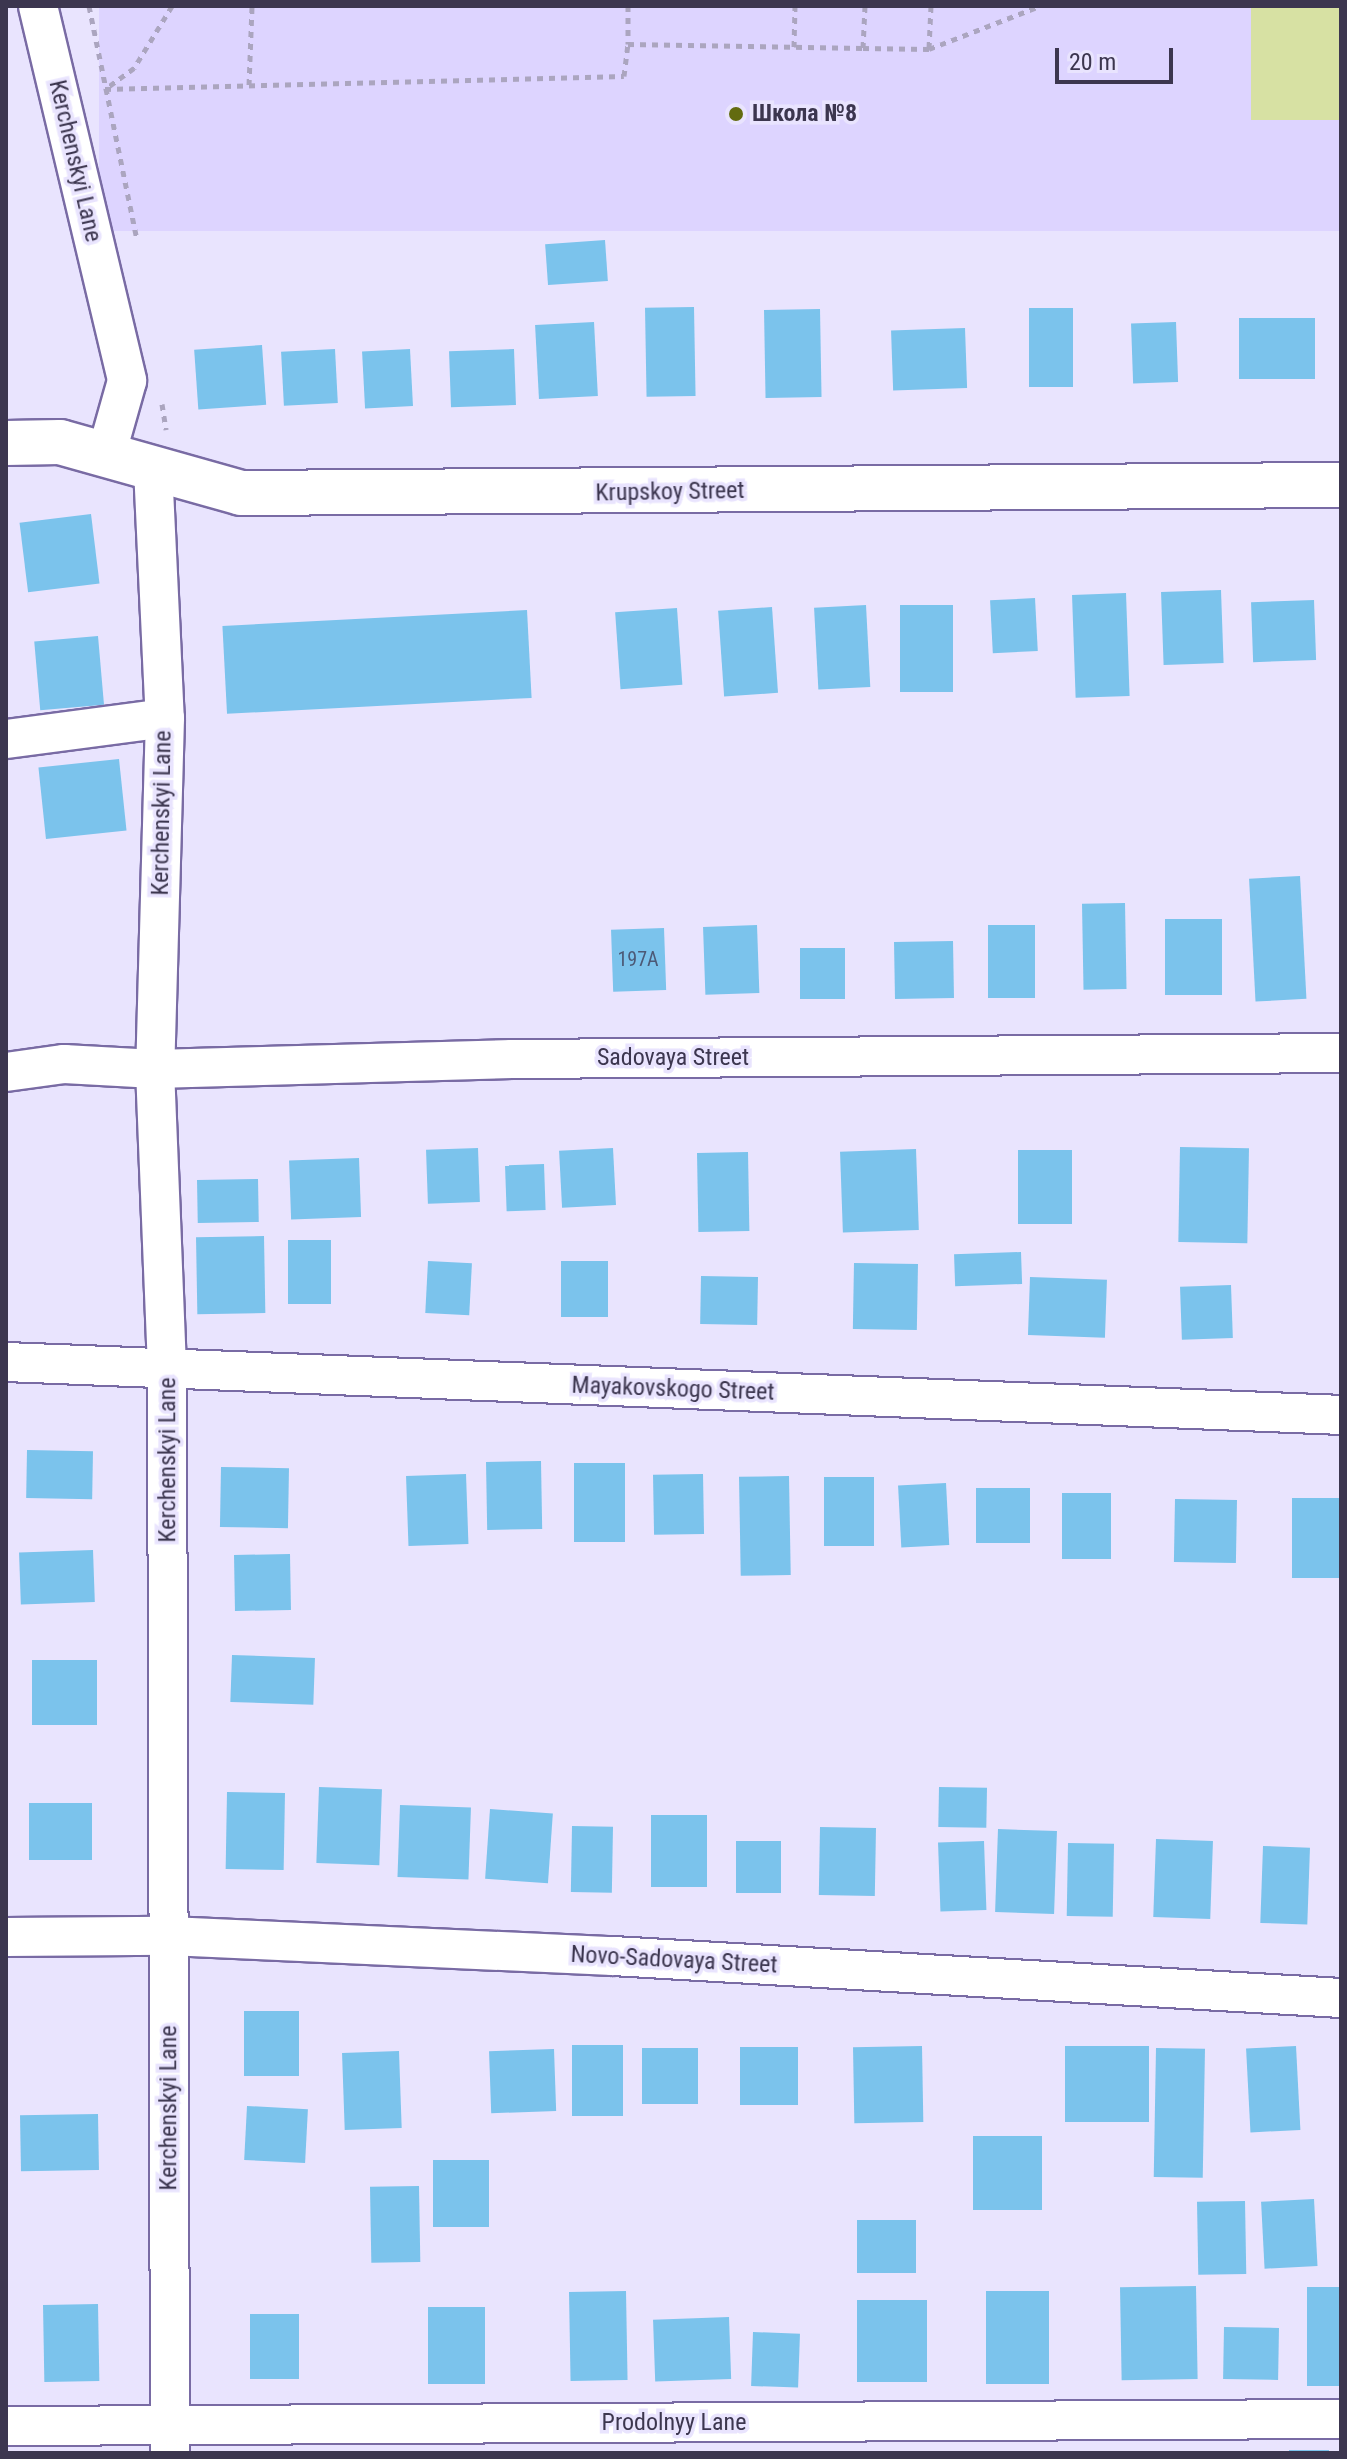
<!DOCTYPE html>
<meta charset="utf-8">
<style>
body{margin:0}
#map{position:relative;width:1347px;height:2459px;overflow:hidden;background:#e9e4fe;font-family:"Roboto Condensed",sans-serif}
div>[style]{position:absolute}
.built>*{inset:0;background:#ddd4ff;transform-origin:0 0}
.green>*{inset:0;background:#d7e1a3;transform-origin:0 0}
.building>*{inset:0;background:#7bc3ec;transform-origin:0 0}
.path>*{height:5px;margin-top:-2.5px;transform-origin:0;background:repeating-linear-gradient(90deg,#aba5bf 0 6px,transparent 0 12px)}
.roads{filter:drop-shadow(2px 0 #796ba4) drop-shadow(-2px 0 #796ba4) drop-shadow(0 2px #796ba4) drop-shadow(0 -2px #796ba4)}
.street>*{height:38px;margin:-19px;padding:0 19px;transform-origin:19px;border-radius:19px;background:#fff}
.secondary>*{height:44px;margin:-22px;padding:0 22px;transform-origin:22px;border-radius:22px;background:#fff}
.dots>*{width:22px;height:22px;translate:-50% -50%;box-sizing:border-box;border:4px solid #e9e4fe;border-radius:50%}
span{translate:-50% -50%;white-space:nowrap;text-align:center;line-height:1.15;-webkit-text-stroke:7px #e9e4fe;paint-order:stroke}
.number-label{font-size:20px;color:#4c5976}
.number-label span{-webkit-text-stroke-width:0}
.poi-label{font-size:24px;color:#3c364f;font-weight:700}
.left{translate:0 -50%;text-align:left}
.street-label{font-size:24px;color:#3c364f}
.frame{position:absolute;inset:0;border:8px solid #3c364f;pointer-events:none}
.scale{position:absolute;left:1055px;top:48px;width:118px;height:36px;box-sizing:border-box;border:4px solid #3c364f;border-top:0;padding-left:10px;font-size:24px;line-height:28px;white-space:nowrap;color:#3c364f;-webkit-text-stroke:6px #e9e4fe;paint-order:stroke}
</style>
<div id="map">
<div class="built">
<i style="left:99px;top:6px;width:1242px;height:225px"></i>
</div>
<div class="green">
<i style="left:1251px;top:6px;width:90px;height:114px"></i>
</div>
<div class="building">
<i style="left:605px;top:240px;width:41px;height:60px;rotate:86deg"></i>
<i style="left:694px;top:307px;width:89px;height:49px;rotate:89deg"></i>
<i style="left:1029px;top:308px;width:44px;height:79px"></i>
<i style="left:820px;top:309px;width:88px;height:56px;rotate:89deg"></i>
<i style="left:1239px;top:318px;width:76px;height:61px"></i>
<i style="left:594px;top:322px;width:74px;height:59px;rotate:87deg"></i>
<i style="left:1176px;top:322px;width:60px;height:45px;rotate:88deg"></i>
<i style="left:965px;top:328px;width:60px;height:74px;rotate:88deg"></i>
<i style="left:262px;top:345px;width:60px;height:68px;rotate:86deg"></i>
<i style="left:335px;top:349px;width:54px;height:54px;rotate:87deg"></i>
<i style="left:410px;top:349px;width:57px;height:48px;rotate:87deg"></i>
<i style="left:514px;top:349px;width:56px;height:65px;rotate:88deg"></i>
<i style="left:91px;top:514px;width:70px;height:72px;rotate:83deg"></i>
<i style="left:1221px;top:590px;width:73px;height:60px;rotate:88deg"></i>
<i style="left:1126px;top:593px;width:103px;height:54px;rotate:88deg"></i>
<i style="left:1035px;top:598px;width:53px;height:45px;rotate:87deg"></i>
<i style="left:1314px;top:600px;width:60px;height:63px;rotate:88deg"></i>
<i style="left:866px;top:605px;width:82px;height:52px;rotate:87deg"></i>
<i style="left:900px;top:605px;width:53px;height:87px"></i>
<i style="left:772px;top:607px;width:86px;height:54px;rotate:86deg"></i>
<i style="left:677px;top:608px;width:77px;height:62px;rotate:86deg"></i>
<i style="left:527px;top:610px;width:88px;height:305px;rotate:87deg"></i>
<i style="left:98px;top:636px;width:69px;height:64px;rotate:85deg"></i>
<i style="left:119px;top:759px;width:72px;height:81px;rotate:84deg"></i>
<i style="left:1300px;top:876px;width:123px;height:51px;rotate:87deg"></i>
<i style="left:1125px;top:903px;width:86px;height:43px;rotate:89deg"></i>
<i style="left:1165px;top:919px;width:57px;height:76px"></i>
<i style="left:757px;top:925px;width:68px;height:54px;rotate:88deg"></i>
<i style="left:988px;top:925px;width:47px;height:73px"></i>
<i style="left:664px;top:928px;width:62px;height:53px;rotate:88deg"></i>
<i style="left:953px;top:941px;width:57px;height:59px;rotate:89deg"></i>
<i style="left:800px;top:948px;width:45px;height:51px"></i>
<i style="left:1180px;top:1147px;width:69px;height:95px;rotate:1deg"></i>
<i style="left:478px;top:1148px;width:54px;height:52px;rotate:88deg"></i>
<i style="left:613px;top:1148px;width:57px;height:54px;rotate:87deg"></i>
<i style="left:916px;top:1149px;width:81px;height:76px;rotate:88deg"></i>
<i style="left:1018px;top:1150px;width:54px;height:74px"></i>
<i style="left:748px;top:1152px;width:79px;height:51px;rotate:89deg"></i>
<i style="left:359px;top:1158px;width:59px;height:70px;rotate:88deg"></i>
<i style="left:544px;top:1164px;width:46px;height:39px;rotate:88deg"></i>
<i style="left:258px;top:1179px;width:43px;height:61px;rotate:89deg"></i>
<i style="left:264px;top:1236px;width:77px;height:68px;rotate:89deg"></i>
<i style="left:288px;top:1240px;width:43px;height:64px"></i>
<i style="left:1021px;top:1252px;width:32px;height:67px;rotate:88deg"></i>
<i style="left:428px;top:1261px;width:44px;height:52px;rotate:3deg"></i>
<i style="left:561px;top:1261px;width:47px;height:56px"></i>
<i style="left:854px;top:1263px;width:64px;height:66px;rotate:1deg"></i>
<i style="left:701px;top:1276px;width:57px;height:48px;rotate:1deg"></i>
<i style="left:1030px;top:1277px;width:77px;height:58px;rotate:2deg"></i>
<i style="left:1231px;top:1285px;width:53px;height:51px;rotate:88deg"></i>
<i style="left:27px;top:1450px;width:66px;height:48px;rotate:1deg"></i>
<i style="left:541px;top:1461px;width:68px;height:55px;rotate:89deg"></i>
<i style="left:574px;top:1463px;width:51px;height:79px"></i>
<i style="left:221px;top:1467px;width:68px;height:60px;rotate:1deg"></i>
<i style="left:466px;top:1474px;width:70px;height:60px;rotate:88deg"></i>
<i style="left:703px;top:1474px;width:60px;height:50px;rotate:89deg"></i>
<i style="left:789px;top:1476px;width:99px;height:50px;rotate:89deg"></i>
<i style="left:824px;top:1477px;width:50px;height:69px"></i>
<i style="left:946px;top:1483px;width:62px;height:48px;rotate:87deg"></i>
<i style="left:1030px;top:1488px;width:55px;height:54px;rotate:90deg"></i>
<i style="left:1062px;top:1493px;width:49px;height:66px"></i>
<i style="left:1292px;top:1498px;width:49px;height:80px"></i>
<i style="left:1175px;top:1499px;width:62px;height:63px;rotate:1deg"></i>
<i style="left:93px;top:1550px;width:52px;height:74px;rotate:88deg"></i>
<i style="left:290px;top:1554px;width:56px;height:56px;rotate:89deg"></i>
<i style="left:232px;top:1655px;width:83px;height:47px;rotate:2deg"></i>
<i style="left:32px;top:1660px;width:65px;height:65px"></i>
<i style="left:319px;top:1787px;width:63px;height:76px;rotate:2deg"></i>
<i style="left:939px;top:1787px;width:48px;height:40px;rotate:1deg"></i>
<i style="left:227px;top:1792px;width:58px;height:77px;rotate:1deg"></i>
<i style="left:29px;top:1803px;width:63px;height:57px"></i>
<i style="left:400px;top:1805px;width:71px;height:72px;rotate:2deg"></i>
<i style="left:490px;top:1809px;width:63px;height:70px;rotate:4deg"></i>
<i style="left:707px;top:1815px;width:72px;height:56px;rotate:90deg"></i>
<i style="left:572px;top:1826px;width:41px;height:66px;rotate:1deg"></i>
<i style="left:820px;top:1827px;width:56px;height:68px;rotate:1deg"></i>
<i style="left:998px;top:1829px;width:59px;height:83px;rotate:2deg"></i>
<i style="left:1156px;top:1839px;width:57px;height:78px;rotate:2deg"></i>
<i style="left:736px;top:1841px;width:45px;height:52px"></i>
<i style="left:984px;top:1841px;width:69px;height:46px;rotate:88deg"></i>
<i style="left:1068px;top:1843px;width:46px;height:73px;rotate:1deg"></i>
<i style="left:1263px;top:1846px;width:47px;height:77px;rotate:2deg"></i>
<i style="left:244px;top:2011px;width:55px;height:65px"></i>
<i style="left:572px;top:2045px;width:51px;height:71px"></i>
<i style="left:922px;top:2046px;width:76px;height:69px;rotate:89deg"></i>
<i style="left:1065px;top:2046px;width:84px;height:76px"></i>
<i style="left:1296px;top:2046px;width:84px;height:50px;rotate:87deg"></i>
<i style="left:740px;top:2047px;width:58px;height:58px"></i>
<i style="left:698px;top:2048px;width:56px;height:56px;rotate:90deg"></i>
<i style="left:1156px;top:2048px;width:49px;height:129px;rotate:1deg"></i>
<i style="left:554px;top:2049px;width:62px;height:65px;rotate:88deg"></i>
<i style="left:399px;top:2051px;width:77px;height:57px;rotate:88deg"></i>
<i style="left:247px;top:2106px;width:61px;height:54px;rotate:3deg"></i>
<i style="left:98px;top:2114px;width:56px;height:78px;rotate:89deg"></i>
<i style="left:973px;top:2136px;width:69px;height:74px"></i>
<i style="left:433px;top:2160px;width:56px;height:67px"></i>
<i style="left:419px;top:2186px;width:76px;height:49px;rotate:89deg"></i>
<i style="left:1314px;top:2199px;width:67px;height:53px;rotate:87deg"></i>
<i style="left:1245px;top:2201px;width:73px;height:48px;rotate:89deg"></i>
<i style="left:857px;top:2220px;width:59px;height:53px"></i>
<i style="left:1196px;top:2286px;width:93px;height:76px;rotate:89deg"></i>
<i style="left:1341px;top:2287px;width:99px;height:34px;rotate:90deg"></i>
<i style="left:626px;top:2291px;width:89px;height:57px;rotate:89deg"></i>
<i style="left:986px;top:2291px;width:63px;height:93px"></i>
<i style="left:857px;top:2300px;width:70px;height:82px"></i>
<i style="left:98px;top:2304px;width:77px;height:55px;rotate:89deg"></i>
<i style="left:428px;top:2307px;width:57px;height:77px"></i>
<i style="left:250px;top:2314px;width:49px;height:65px"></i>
<i style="left:729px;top:2317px;width:62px;height:76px;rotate:88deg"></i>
<i style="left:1224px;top:2327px;width:55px;height:52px;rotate:1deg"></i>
<i style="left:753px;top:2332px;width:47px;height:54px;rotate:2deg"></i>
<i style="left:1289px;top:2450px;width:40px;height:3px"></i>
</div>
<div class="path">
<i style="left:89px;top:6px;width:239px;rotate:78.4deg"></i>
<i style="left:172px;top:6px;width:73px;rotate:121.5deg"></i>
<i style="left:134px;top:68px;width:36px;rotate:144deg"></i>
<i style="left:105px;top:89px;width:519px;rotate:-1.43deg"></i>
<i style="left:624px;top:76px;width:32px;rotate:-83deg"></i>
<i style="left:628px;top:6px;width:38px;rotate:90deg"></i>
<i style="left:628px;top:44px;width:235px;rotate:1deg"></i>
<i style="left:865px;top:6px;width:42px;rotate:92.7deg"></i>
<i style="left:863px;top:48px;width:66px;rotate:0.9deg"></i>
<i style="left:931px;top:6px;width:43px;rotate:92.7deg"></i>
<i style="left:929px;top:49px;width:119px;rotate:-21.2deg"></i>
<i style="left:794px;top:47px;width:41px;rotate:-88.6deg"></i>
<i style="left:249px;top:85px;width:79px;rotate:-87.8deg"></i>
<i style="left:162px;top:404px;width:26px;rotate:81deg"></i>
</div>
<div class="roads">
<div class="street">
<i style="left:38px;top:6px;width:385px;rotate:76.6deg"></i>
<i style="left:127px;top:381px;width:77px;rotate:105.8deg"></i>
<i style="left:153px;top:468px;width:250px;rotate:87.3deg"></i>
<i style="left:165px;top:718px;width:351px;rotate:91.6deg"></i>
<i style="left:155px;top:1069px;width:301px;rotate:87.7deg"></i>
<i style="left:167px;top:1370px;width:1083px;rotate:89.84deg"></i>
<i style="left:6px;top:739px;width:160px;rotate:-7.5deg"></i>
<i style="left:6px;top:1072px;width:59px;rotate:-7.9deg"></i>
<i style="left:64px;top:1064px;width:91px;rotate:3.1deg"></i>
<i style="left:155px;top:1069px;width:357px;rotate:-1.6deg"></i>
<i style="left:512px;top:1059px;width:829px;rotate:-0.41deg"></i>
<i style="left:6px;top:1362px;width:1336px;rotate:2.27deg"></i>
<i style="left:6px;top:1937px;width:163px;rotate:-0.4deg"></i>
<i style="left:169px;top:1936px;width:444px;rotate:2.6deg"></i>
<i style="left:613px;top:1956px;width:729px;rotate:3.3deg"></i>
<i style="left:6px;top:2426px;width:1335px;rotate:-0.3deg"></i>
</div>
<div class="secondary">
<i style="left:6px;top:443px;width:54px;rotate:-1.1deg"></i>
<i style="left:60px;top:442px;width:188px;rotate:15.7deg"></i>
<i style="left:241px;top:493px;width:1100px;rotate:-0.42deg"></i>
</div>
</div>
<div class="dots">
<i style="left:736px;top:114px;background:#636b10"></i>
</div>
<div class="number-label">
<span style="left:638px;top:959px">197А</span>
</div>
<div class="poi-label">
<span class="left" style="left:752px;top:114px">Школа №8</span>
</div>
<div class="street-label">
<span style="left:75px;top:161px;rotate:77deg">Kerchenskyi Lane</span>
<span style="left:670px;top:492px;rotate:-1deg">Krupskoy Street</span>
<span style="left:162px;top:813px;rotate:-89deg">Kerchenskyi Lane</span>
<span style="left:673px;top:1058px">Sadovaya Street</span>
<span style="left:673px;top:1389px;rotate:2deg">Mayakovskogo Street</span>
<span style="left:168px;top:1460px;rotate:-90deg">Kerchenskyi Lane</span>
<span style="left:674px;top:1960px;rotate:3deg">Novo-Sadovaya Street</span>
<span style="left:169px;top:2108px;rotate:-90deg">Kerchenskyi Lane</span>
<span style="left:674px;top:2423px">Prodolnyy Lane</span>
</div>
<div class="frame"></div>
<div class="scale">20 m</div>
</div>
